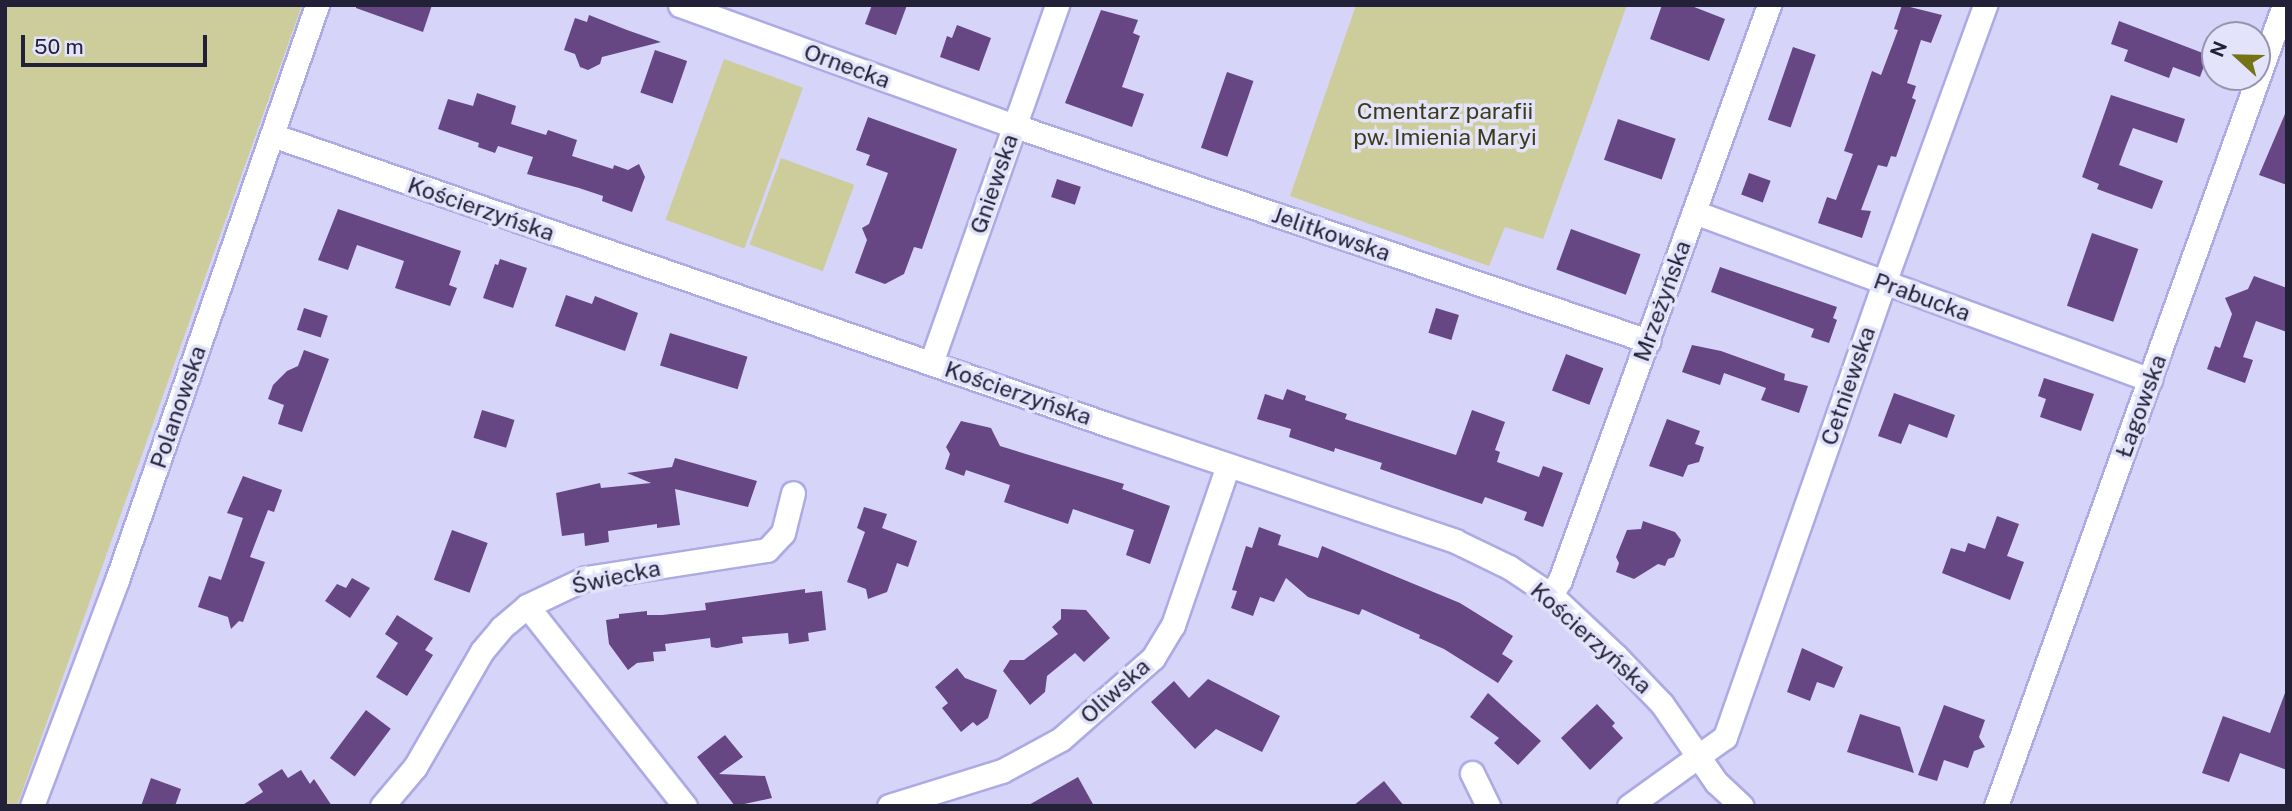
<!DOCTYPE html>
<meta charset="utf-8">
<style>
body{margin:0}
#map{position:relative;width:2292px;height:811px;overflow:hidden;background:#d6d4f8;font-family:"Public Sans",sans-serif}
div>[style]{position:absolute}
.green>*{inset:0;background:#cdcd9c;transform-origin:0 0}
.building>*{inset:0;background:#674684;transform-origin:0 0}
.roads{filter:drop-shadow(2px 0 #adaae4) drop-shadow(-2px 0 #adaae4) drop-shadow(0 2px #adaae4) drop-shadow(0 -2px #adaae4)}
.street>*{height:23px;margin:-11.5px;padding:0 11.5px;transform-origin:11.5px;border-radius:11.5px;background:#fff}
span{translate:-50% -50%;white-space:nowrap;text-align:center;line-height:1.15;-webkit-text-stroke:7px #e3e3fb;paint-order:stroke}
.street-label{font-size:23px;color:#232137}
.park-label{font-size:23px;color:#3c3b18}
.frame{position:absolute;inset:0;border:7px solid #232137;pointer-events:none}
.north{position:absolute;left:2201px;top:21px;width:70px;height:70px;box-sizing:border-box;background:#e3e3fb;border:2px solid #9695ad;border-radius:50%;rotate:292deg;font-size:19px;font-weight:700;line-height:28px;text-align:center;color:#232137}
.north::after{content:'';display:block;margin:auto;width:24px;height:32px;background:#767316;clip-path:polygon(50% 0,100% 100%,50% 72%,0 100%)}
.scale{position:absolute;left:21px;top:35px;width:186px;height:32px;box-sizing:border-box;border:4px solid #232137;border-top:0;padding-left:9px;font-size:21px;line-height:24px;white-space:nowrap;color:#232137;-webkit-text-stroke:5px #e3e3fb;paint-order:stroke}
</style>
<div id="map">
<div class="green">
<i style="clip-path:polygon(5px 5px,302px 5px,17px 806px,5px 806px)"></i>
<i style="clip-path:polygon(1356px 5px,1627px 5px,1543px 239px,1505px 227px,1489px 266px,1290px 196px)"></i>
<i style="left:724px;top:59px;width:84px;height:171px;rotate:20deg"></i>
<i style="left:781px;top:158px;width:78px;height:92px;rotate:20deg"></i>
</div>
<div class="building">
<i style="clip-path:polygon(356px 5px,432px 5px,423px 32px,356px 8px)"></i>
<i style="clip-path:polygon(872px 5px,907px 5px,896px 35px,865px 24px)"></i>
<i style="clip-path:polygon(1662px 5px,1689px 5px,1725px 19px,1709px 61px,1650px 39px)"></i>
<i style="clip-path:polygon(1902px 5px,1942px 15px,1931px 43px,1921px 40px,1907px 83px,1916px 86px,1912px 98px,1916px 100px,1896px 157px,1891px 156px,1887px 167px,1878px 165px,1861px 210px,1871px 211px,1862px 238px,1818px 223px,1827px 197px,1836px 200px,1853px 154px,1844px 151px,1872px 71px,1881px 75px,1898px 30px,1894px 29px)"></i>
<i style="clip-path:polygon(1101px 10px,1138px 20px,1133px 33px,1140px 36px,1122px 87px,1144px 94px,1132px 127px,1065px 103px)"></i>
<i style="clip-path:polygon(589px 15px,627px 30px,661px 42px,602px 57px,600px 64px,588px 70px,580px 67px,575px 54px,564px 50px,575px 18px,587px 22px)"></i>
<i style="clip-path:polygon(2119px 21px,2208px 55px,2200px 77px,2173px 67px,2169px 78px,2124px 61px,2128px 50px,2111px 44px)"></i>
<i style="clip-path:polygon(957px 25px,991px 38px,979px 71px,940px 57px,947px 36px,952px 38px)"></i>
<i style="left:1793px;top:47px;width:24px;height:77px;rotate:19deg"></i>
<i style="left:655px;top:50px;width:34px;height:45px;rotate:19deg"></i>
<i style="left:1227px;top:72px;width:28px;height:80px;rotate:19deg"></i>
<i style="clip-path:polygon(477px 93px,516px 106px,511px 124px,546px 135px,548px 130px,577px 140px,572px 156px,613px 169px,614px 165px,628px 170px,639px 164px,645px 177px,632px 212px,602px 201px,603px 196px,579px 188px,527px 174px,533px 157px,498px 146px,495px 153px,478px 147px,479px 143px,438px 129px,448px 99px,473px 106px)"></i>
<i style="clip-path:polygon(2111px 95px,2185px 119px,2177px 143px,2133px 128px,2126px 146px,2119px 165px,2163px 181px,2152px 209px,2097px 189px,2099px 184px,2082px 177px)"></i>
<i style="clip-path:polygon(2285px 114px,2287px 115px,2287px 185px,2259px 175px)"></i>
<i style="clip-path:polygon(868px 117px,957px 149px,922px 249px,914px 247px,904px 274px,885px 284px,855px 273px,867px 240px,862px 228px,869px 224px,888px 173px,866px 165px,870px 155px,856px 150px)"></i>
<i style="left:1618px;top:119px;width:61px;height:43px;rotate:19deg"></i>
<i style="left:1749px;top:173px;width:23px;height:23px;rotate:20deg"></i>
<i style="left:1057px;top:179px;width:25px;height:19px;rotate:18deg"></i>
<i style="clip-path:polygon(338px 209px,461px 251px,449px 285px,457px 288px,450px 306px,395px 288px,404px 261px,357px 245px,348px 270px,318px 260px)"></i>
<i style="left:1571px;top:229px;width:74px;height:43px;rotate:20deg"></i>
<i style="left:2092px;top:233px;width:49px;height:77px;rotate:19deg"></i>
<i style="clip-path:polygon(500px 259px,527px 268px,513px 308px,483px 298px,495px 264px,498px 265px)"></i>
<i style="clip-path:polygon(1720px 267px,1837px 307px,1833px 318px,1837px 320px,1829px 343px,1811px 337px,1814px 329px,1711px 292px)"></i>
<i style="clip-path:polygon(2254px 276px,2287px 288px,2287px 332px,2256px 321px,2243px 357px,2253px 360px,2245px 383px,2207px 369px,2215px 346px,2220px 348px,2232px 314px,2225px 298px,2248px 289px)"></i>
<i style="clip-path:polygon(566px 295px,592px 304px,595px 296px,638px 313px,625px 351px,555px 326px)"></i>
<i style="left:304px;top:308px;width:25px;height:23px;rotate:18deg"></i>
<i style="left:1436px;top:308px;width:24px;height:26px;rotate:17deg"></i>
<i style="left:670px;top:333px;width:81px;height:34px;rotate:17deg"></i>
<i style="clip-path:polygon(1692px 345px,1721px 351px,1785px 374px,1784px 380px,1808px 386px,1799px 413px,1761px 400px,1766px 388px,1724px 373px,1720px 385px,1682px 372px)"></i>
<i style="clip-path:polygon(304px 350px,329px 359px,302px 432px,278px 424px,284px 405px,268px 399px,273px 385px,287px 371px,298px 366px)"></i>
<i style="left:1566px;top:354px;width:40px;height:39px;rotate:21deg"></i>
<i style="clip-path:polygon(2044px 378px,2094px 394px,2081px 431px,2040px 417px,2046px 399px,2038px 396px)"></i>
<i style="clip-path:polygon(1287px 389px,1306px 396px,1305px 400px,1347px 414px,1345px 419px,1456px 455px,1472px 410px,1505px 422px,1495px 450px,1500px 452px,1497px 462px,1539px 477px,1543px 466px,1563px 473px,1543px 527px,1524px 520px,1527px 512px,1485px 497px,1482px 504px,1380px 469px,1382px 463px,1335px 448px,1334px 452px,1289px 437px,1291px 429px,1257px 419px,1265px 394px,1283px 400px)"></i>
<i style="clip-path:polygon(1894px 393px,1955px 415px,1947px 438px,1909px 424px,1901px 444px,1878px 436px)"></i>
<i style="left:482px;top:410px;width:34px;height:29px;rotate:17deg"></i>
<i style="clip-path:polygon(1667px 419px,1700px 431px,1695px 444px,1704px 447px,1699px 462px,1688px 465px,1683px 477px,1649px 466px)"></i>
<i style="clip-path:polygon(961px 421px,991px 428px,1000px 446px,1124px 484px,1122px 489px,1170px 506px,1150px 564px,1126px 555px,1134px 530px,1073px 509px,1068px 524px,1004px 502px,1010px 485px,966px 470px,964px 476px,945px 469px,950px 454px,946px 447px)"></i>
<i style="clip-path:polygon(675px 458px,757px 481px,748px 507px,675px 489px,680px 525px,657px 528px,657px 524px,608px 531px,609px 542px,585px 546px,584px 533px,562px 536px,556px 493px,600px 483px,601px 488px,651px 483px,627px 473px,672px 467px)"></i>
<i style="clip-path:polygon(243px 476px,282px 490px,274px 512px,268px 510px,250px 557px,265px 562px,243px 622px,239px 621px,231px 629px,228px 617px,198px 607px,209px 576px,221px 580px,243px 518px,227px 513px)"></i>
<i style="clip-path:polygon(864px 507px,887px 514px,882px 528px,917px 541px,908px 567px,897px 563px,887px 592px,868px 599px,866px 589px,847px 582px,865px 532px,857px 528px)"></i>
<i style="clip-path:polygon(1997px 516px,2019px 524px,2007px 556px,2024px 562px,2010px 600px,1942px 573px,1951px 548px,1965px 552px,1968px 543px,1985px 549px)"></i>
<i style="clip-path:polygon(1643px 521px,1675px 532px,1681px 540px,1674px 557px,1668px 559px,1665px 566px,1658px 564px,1634px 579px,1616px 572px,1619px 563px,1616px 557px,1627px 530px,1641px 529px)"></i>
<i style="clip-path:polygon(1259px 527px,1281px 535px,1278px 545px,1318px 558px,1322px 546px,1460px 603px,1513px 636px,1502px 654px,1513px 661px,1498px 683px,1444px 649px,1419px 638px,1420px 635px,1362px 609px,1359px 615px,1308px 597px,1286px 578px,1274px 602px,1260px 597px,1253px 616px,1231px 608px,1237px 591px,1232px 590px,1246px 546px,1252px 548px)"></i>
<i style="left:452px;top:530px;width:38px;height:53px;rotate:20deg"></i>
<i style="clip-path:polygon(352px 578px,370px 588px,350px 618px,325px 601px,337px 584px,346px 588px)"></i>
<i style="clip-path:polygon(805px 589px,805px 593px,822px 591px,826px 630px,808px 633px,809px 641px,789px 644px,788px 633px,742px 637px,743px 643px,717px 648px,711px 647px,710px 638px,665px 644px,666px 651px,653px 652px,654px 661px,637px 663px,628px 670px,609px 644px,606px 620px,619px 618px,619px 614px,647px 611px,647px 615px,662px 615px,706px 610px,705px 603px)"></i>
<i style="clip-path:polygon(1061px 609px,1086px 610px,1110px 638px,1084px 662px,1075px 653px,1047px 676px,1045px 692px,1030px 705px,1003px 671px,1010px 660px,1024px 660px,1058px 634px,1052px 627px,1061px 619px)"></i>
<i style="clip-path:polygon(397px 615px,433px 638px,425px 650px,433px 655px,407px 696px,376px 677px,398px 643px,385px 634px)"></i>
<i style="clip-path:polygon(1802px 648px,1843px 667px,1834px 688px,1817px 682px,1810px 701px,1787px 692px)"></i>
<i style="clip-path:polygon(957px 668px,965px 678px,997px 690px,988px 718px,977px 726px,973px 722px,961px 732px,942px 708px,948px 703px,935px 687px)"></i>
<i style="clip-path:polygon(1208px 679px,1280px 716px,1262px 752px,1216px 729px,1195px 749px,1151px 702px,1174px 681px,1189px 698px)"></i>
<i style="clip-path:polygon(1488px 693px,1541px 741px,1518px 765px,1494px 743px,1499px 738px,1470px 717px)"></i>
<i style="clip-path:polygon(2285px 693px,2287px 770px,2240px 753px,2229px 782px,2202px 773px,2223px 716px,2270px 733px)"></i>
<i style="clip-path:polygon(1597px 704px,1615px 723px,1612px 726px,1623px 738px,1590px 770px,1561px 738px)"></i>
<i style="clip-path:polygon(1944px 705px,1985px 720px,1979px 737px,1985px 747px,1974px 751px,1968px 768px,1944px 760px,1937px 781px,1918px 775px)"></i>
<i style="left:366px;top:710px;width:31px;height:60px;rotate:37deg"></i>
<i style="clip-path:polygon(1860px 714px,1900px 727px,1914px 773px,1847px 752px)"></i>
<i style="clip-path:polygon(725px 735px,743px 757px,719px 774px,765px 776px,772px 798px,735px 806px,697px 757px)"></i>
<i style="clip-path:polygon(282px 769px,288px 778px,301px 770px,310px 784px,314px 779px,332px 806px,241px 806px,263px 792px,258px 784px)"></i>
<i style="clip-path:polygon(1078px 777px,1094px 806px,1027px 806px)"></i>
<i style="clip-path:polygon(151px 778px,181px 789px,175px 806px,141px 806px)"></i>
<i style="clip-path:polygon(1384px 781px,1404px 806px,1353px 806px)"></i>
</div>
<div class="roads">
<div class="street">
<i style="left:680px;top:5px;width:356px;rotate:19.9deg"></i>
<i style="left:1015px;top:126px;width:669px;rotate:18.76deg"></i>
<i style="left:272px;top:135px;width:889px;rotate:19.11deg"></i>
<i style="left:1112px;top:426px;width:362px;rotate:18.5deg"></i>
<i style="left:1455px;top:541px;width:60px;rotate:25.7deg"></i>
<i style="left:1509px;top:567px;width:50px;rotate:33.7deg"></i>
<i style="left:1551px;top:595px;width:89px;rotate:43.2deg"></i>
<i style="left:1616px;top:656px;width:66px;rotate:46.2deg"></i>
<i style="left:1662px;top:704px;width:95px;rotate:55.3deg"></i>
<i style="left:1716px;top:782px;width:35px;rotate:43deg"></i>
<i style="left:1694px;top:212px;width:486px;rotate:20.2deg"></i>
<i style="left:931px;top:363px;width:380px;rotate:-70.6deg"></i>
<i style="left:1551px;top:595px;width:17px;rotate:-59deg"></i>
<i style="left:1560px;top:580px;width:612px;rotate:-70.02deg"></i>
<i style="left:527px;top:606px;width:255px;rotate:51.7deg"></i>
<i style="left:1472px;top:773px;width:37px;rotate:64deg"></i>
<i style="left:32px;top:806px;width:241px;rotate:-69.4deg"></i>
<i style="left:117px;top:580px;width:609px;rotate:-70.82deg"></i>
<i style="left:382px;top:806px;width:51px;rotate:-49.8deg"></i>
<i style="left:415px;top:767px;width:134px;rotate:-60deg"></i>
<i style="left:482px;top:651px;width:30px;rotate:-50deg"></i>
<i style="left:501px;top:628px;width:34px;rotate:-40deg"></i>
<i style="left:527px;top:606px;width:65px;rotate:-25.4deg"></i>
<i style="left:586px;top:578px;width:183px;rotate:-8.8deg"></i>
<i style="left:767px;top:550px;width:23px;rotate:-47deg"></i>
<i style="left:783px;top:533px;width:41px;rotate:-76deg"></i>
<i style="left:889px;top:806px;width:118px;rotate:-17.2deg"></i>
<i style="left:1002px;top:771px;width:67px;rotate:-28.5deg"></i>
<i style="left:1061px;top:739px;width:123px;rotate:-41.4deg"></i>
<i style="left:1153px;top:658px;width:39px;rotate:-59deg"></i>
<i style="left:1173px;top:625px;width:169px;rotate:-71deg"></i>
<i style="left:1629px;top:806px;width:118px;rotate:-35.7deg"></i>
<i style="left:1725px;top:737px;width:481px;rotate:-70.7deg"></i>
<i style="left:1884px;top:283px;width:296px;rotate:-70deg"></i>
<i style="left:1996px;top:806px;width:851px;rotate:-70.22deg"></i>
</div>
</div>
<div class="street-label">
<span style="left:847px;top:66px;rotate:20deg">Ornecka</span>
<span style="left:994px;top:184px;rotate:-71deg">Gniewska</span>
<span style="left:481px;top:209px;rotate:19deg">Kościerzyńska</span>
<span style="left:1331px;top:234px;rotate:19deg">Jelitkowska</span>
<span style="left:1922px;top:297px;rotate:20deg">Prabucka</span>
<span style="left:1662px;top:301px;rotate:-70deg">Mrzeżyńska</span>
<span style="left:1848px;top:386px;rotate:-71deg">Cetniewska</span>
<span style="left:1018px;top:393px;rotate:19deg">Kościerzyńska</span>
<span style="left:2141px;top:406px;rotate:-70deg">Łagowska</span>
<span style="left:178px;top:407px;rotate:-71deg">Polanowska</span>
<span style="left:616px;top:577px;rotate:-12deg">Świecka</span>
<span style="left:1591px;top:638px;rotate:42deg">Kościerzyńska</span>
<span style="left:1115px;top:691px;rotate:-42deg">Oliwska</span>
</div>
<div class="park-label">
<span style="left:1445px;top:124px">Cmentarz parafii<br>pw. Imienia Maryi</span>
</div>
<div class="frame"></div>
<div class="north">N</div>
<div class="scale">50 m</div>
</div>
